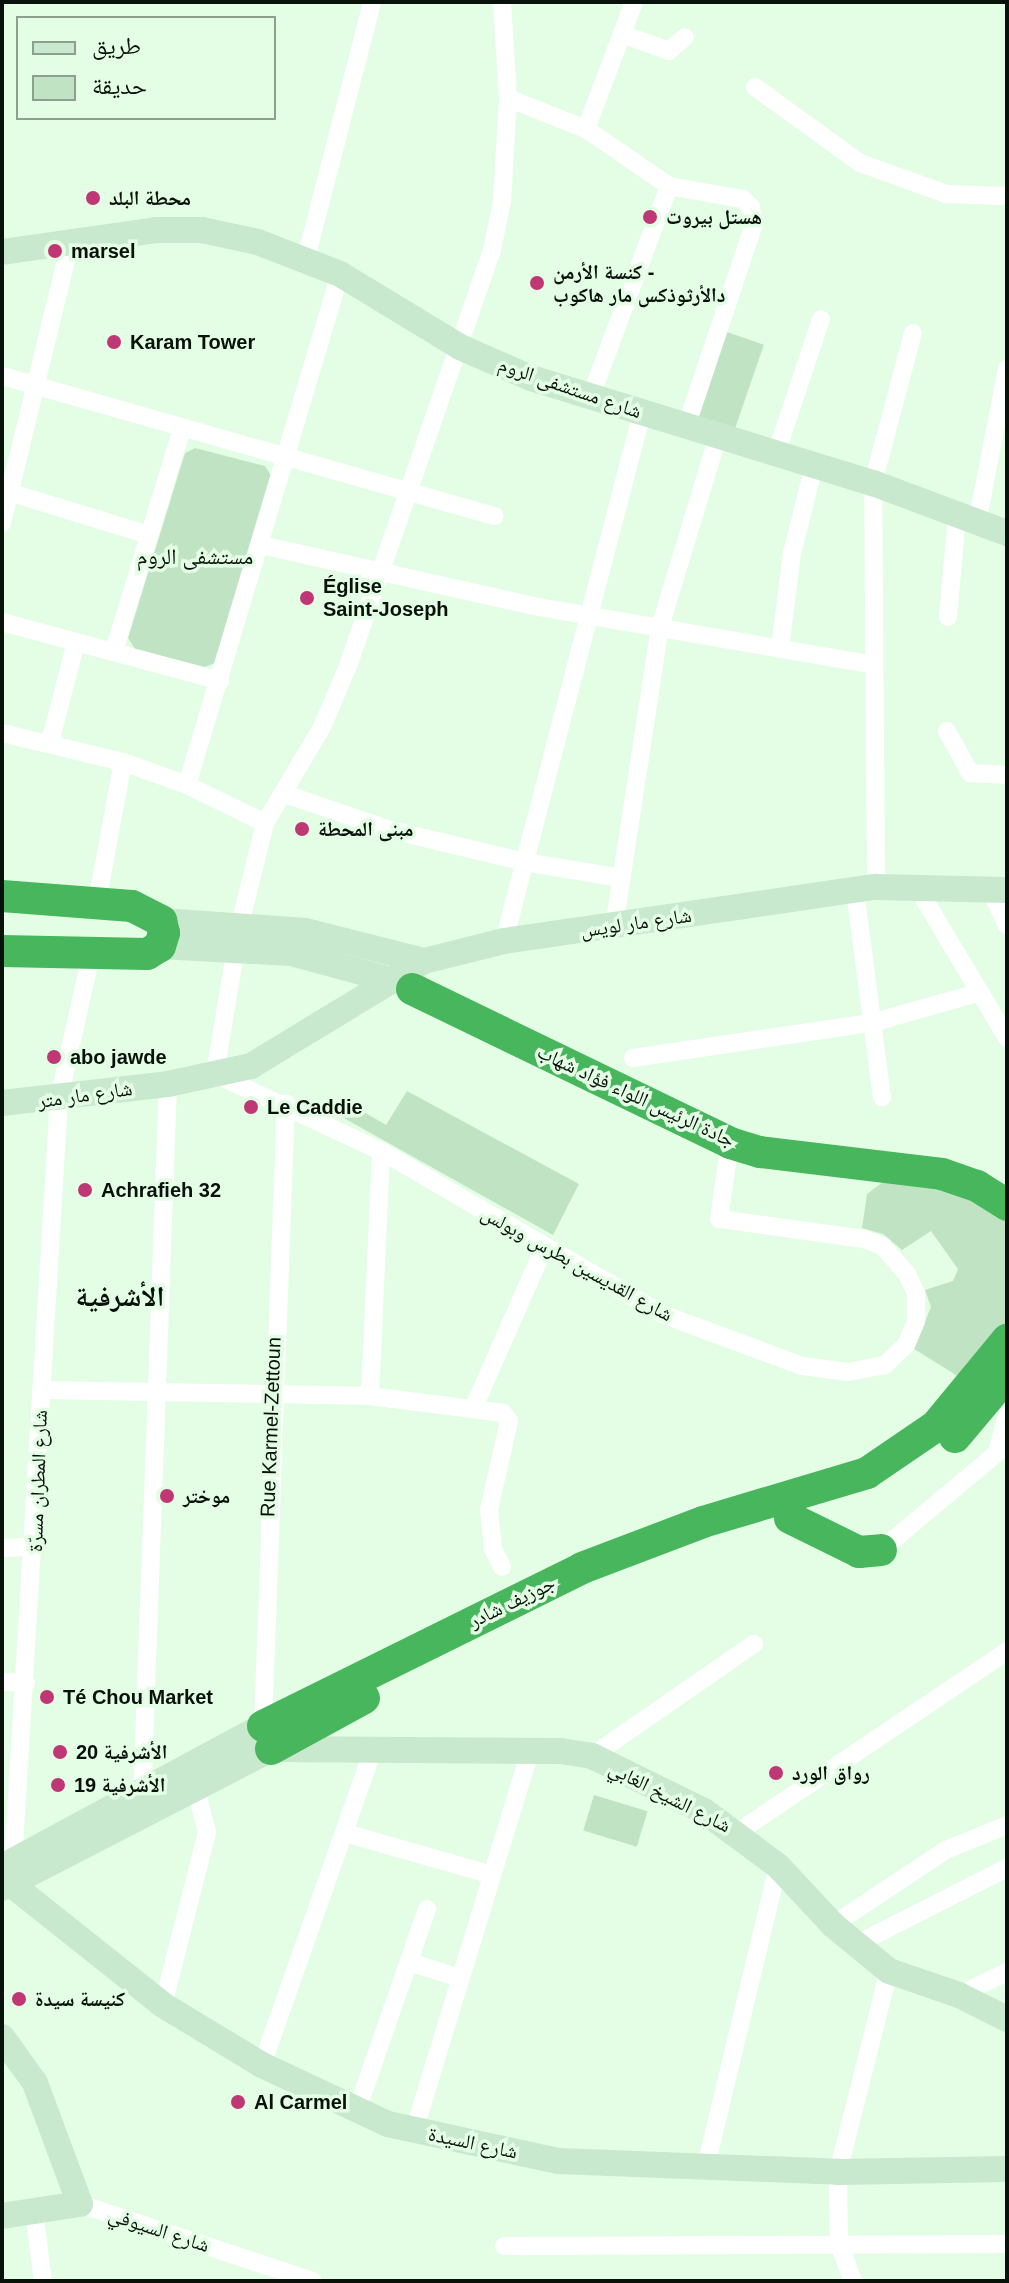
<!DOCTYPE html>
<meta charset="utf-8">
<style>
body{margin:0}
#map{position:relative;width:1009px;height:2283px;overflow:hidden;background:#e3fee5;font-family:Arial,"Noto Naskh Arabic",sans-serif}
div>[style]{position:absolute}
.green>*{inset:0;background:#c0e4c3;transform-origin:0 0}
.street>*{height:18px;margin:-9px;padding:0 9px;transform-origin:9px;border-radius:9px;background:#fff}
.secondary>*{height:26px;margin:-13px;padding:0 13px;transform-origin:13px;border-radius:13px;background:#c8e9ce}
.highway>*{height:32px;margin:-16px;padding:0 16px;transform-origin:16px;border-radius:16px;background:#47b65d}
.dots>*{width:22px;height:22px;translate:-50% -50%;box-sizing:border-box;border:4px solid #e3fee5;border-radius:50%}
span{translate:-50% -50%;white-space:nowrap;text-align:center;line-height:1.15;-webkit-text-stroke:7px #e3fee5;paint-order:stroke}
.poi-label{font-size:20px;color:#09120a;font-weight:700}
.left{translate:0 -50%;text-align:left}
.street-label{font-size:20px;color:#09120a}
.neighbourhood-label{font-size:22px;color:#09120a}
.district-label{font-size:28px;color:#09120a;font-weight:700}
.frame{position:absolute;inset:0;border:4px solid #09120a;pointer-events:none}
.legend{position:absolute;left:16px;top:16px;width:260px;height:104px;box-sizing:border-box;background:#e3fee5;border:2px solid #8ca08d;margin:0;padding:10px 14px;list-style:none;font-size:24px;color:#09120a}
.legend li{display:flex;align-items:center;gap:16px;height:40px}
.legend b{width:40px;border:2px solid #8ca08d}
</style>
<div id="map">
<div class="green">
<i style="left:727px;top:332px;width:39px;height:91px;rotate:19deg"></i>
<i style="clip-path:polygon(195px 448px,265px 466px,272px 477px,215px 663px,205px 667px,135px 649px,128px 638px,185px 453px)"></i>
<i style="clip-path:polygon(407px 1091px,579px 1184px,553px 1235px,333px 1112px,340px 1098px,386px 1125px)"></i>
<i style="clip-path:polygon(888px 1178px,958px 1193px,1007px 1220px,1007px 1324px,964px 1380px,914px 1349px,931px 1307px,925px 1290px,953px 1281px,958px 1269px,931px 1231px,902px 1250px,883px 1234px,862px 1228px,867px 1194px)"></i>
<i style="left:594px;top:1795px;width:56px;height:37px;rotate:17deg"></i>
</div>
<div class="street">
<i style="left:502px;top:2px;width:96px;rotate:86.4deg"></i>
<i style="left:508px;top:98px;width:103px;rotate:93.3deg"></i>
<i style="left:502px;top:201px;width:50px;rotate:101.5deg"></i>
<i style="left:492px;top:250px;width:440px;rotate:109.1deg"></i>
<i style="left:348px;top:666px;width:66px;rotate:113.1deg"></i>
<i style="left:322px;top:727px;width:112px;rotate:120.7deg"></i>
<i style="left:265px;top:823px;width:104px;rotate:103.9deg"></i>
<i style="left:240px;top:924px;width:152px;rotate:99.5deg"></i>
<i style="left:215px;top:1074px;width:183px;rotate:24.9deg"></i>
<i style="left:381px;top:1151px;width:325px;rotate:30.1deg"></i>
<i style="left:662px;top:1314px;width:149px;rotate:20.4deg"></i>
<i style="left:802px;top:1366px;width:47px;rotate:7.3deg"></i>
<i style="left:849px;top:1372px;width:37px;rotate:-11deg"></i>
<i style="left:885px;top:1365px;width:29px;rotate:-44deg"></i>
<i style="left:906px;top:1345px;width:26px;rotate:-67deg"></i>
<i style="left:916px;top:1321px;width:28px;rotate:-90deg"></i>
<i style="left:916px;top:1293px;width:21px;rotate:-115deg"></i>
<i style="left:907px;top:1274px;width:37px;rotate:-131deg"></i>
<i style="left:883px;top:1246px;width:20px;rotate:-160deg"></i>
<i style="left:864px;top:1239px;width:146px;rotate:-172.1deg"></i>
<i style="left:719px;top:1219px;width:77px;rotate:-81.8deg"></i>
<i style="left:622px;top:34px;width:50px;rotate:19.9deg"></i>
<i style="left:669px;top:51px;width:21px;rotate:-41deg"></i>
<i style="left:755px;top:87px;width:130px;rotate:35.9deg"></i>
<i style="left:860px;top:163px;width:91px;rotate:19.8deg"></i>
<i style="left:946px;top:194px;width:61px;rotate:1.9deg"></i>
<i style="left:508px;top:98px;width:84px;rotate:21.7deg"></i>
<i style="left:586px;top:129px;width:101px;rotate:34.5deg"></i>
<i style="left:669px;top:186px;width:75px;rotate:10deg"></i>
<i style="left:743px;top:199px;width:11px;rotate:45deg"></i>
<i style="left:751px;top:207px;width:17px;rotate:80deg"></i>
<i style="left:754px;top:224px;width:214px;rotate:108.5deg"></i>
<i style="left:586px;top:129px;width:136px;rotate:-69.3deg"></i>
<i style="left:306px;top:258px;width:264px;rotate:-75.5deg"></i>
<i style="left:2px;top:376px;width:512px;rotate:15.88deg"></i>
<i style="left:591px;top:396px;width:224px;rotate:-69.6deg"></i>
<i style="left:776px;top:454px;width:142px;rotate:-71.6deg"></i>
<i style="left:2px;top:490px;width:154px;rotate:17deg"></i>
<i style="left:2px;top:523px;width:287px;rotate:-76.3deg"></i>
<i style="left:977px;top:523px;width:157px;rotate:-79deg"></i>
<i style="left:261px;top:545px;width:285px;rotate:12.6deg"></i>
<i style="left:539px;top:607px;width:340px;rotate:9.8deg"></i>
<i style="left:948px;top:617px;width:101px;rotate:-84.9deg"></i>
<i style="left:2px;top:622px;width:226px;rotate:15.1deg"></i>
<i style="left:780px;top:648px;width:96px;rotate:-82.8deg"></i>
<i style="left:792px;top:553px;width:90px;rotate:-75.8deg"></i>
<i style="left:114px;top:651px;width:232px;rotate:-73deg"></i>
<i style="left:947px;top:731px;width:48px;rotate:61.3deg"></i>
<i style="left:970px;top:773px;width:37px;rotate:3deg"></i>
<i style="left:2px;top:733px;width:124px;rotate:13.5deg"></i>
<i style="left:123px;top:762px;width:68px;rotate:19.8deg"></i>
<i style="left:187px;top:785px;width:87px;rotate:26deg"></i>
<i style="left:50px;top:743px;width:104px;rotate:-75.6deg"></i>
<i style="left:187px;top:785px;width:533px;rotate:-73.33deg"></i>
<i style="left:285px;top:794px;width:108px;rotate:18.9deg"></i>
<i style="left:387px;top:829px;width:141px;rotate:13.5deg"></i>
<i style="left:524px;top:862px;width:99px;rotate:9.3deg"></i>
<i style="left:915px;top:884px;width:179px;rotate:59.1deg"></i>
<i style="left:876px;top:887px;width:404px;rotate:-90.4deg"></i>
<i style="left:873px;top:483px;width:155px;rotate:-75.1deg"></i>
<i style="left:990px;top:889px;width:40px;rotate:65deg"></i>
<i style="left:855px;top:890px;width:209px;rotate:82.6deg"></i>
<i style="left:97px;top:902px;width:142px;rotate:-79.5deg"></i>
<i style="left:614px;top:927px;width:304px;rotate:-81.3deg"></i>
<i style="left:660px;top:627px;width:200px;rotate:-73.1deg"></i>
<i style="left:504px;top:941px;width:546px;rotate:-75.35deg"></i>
<i style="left:633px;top:1058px;width:241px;rotate:-8.4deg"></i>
<i style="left:871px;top:1023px;width:110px;rotate:-15.8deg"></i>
<i style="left:41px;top:1390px;width:329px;rotate:1deg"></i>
<i style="left:370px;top:1396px;width:134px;rotate:7.3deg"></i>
<i style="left:503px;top:1413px;width:10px;rotate:53deg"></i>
<i style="left:509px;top:1421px;width:91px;rotate:102.7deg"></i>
<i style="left:489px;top:1510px;width:39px;rotate:84deg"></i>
<i style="left:493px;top:1549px;width:20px;rotate:63deg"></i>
<i style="left:370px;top:1396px;width:245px;rotate:-87.4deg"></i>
<i style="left:473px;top:1409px;width:176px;rotate:-66.2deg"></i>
<i style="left:2px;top:1548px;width:34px;rotate:-2deg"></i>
<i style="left:881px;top:1550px;width:151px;rotate:-39.9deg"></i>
<i style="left:997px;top:1453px;width:39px;rotate:-75deg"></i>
<i style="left:2px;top:1682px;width:24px;rotate:2deg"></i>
<i style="left:263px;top:1726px;width:623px;rotate:-87.89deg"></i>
<i style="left:592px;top:1756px;width:197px;rotate:-34.7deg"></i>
<i style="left:142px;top:1800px;width:716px;rotate:-87.92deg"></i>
<i style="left:738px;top:1832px;width:324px;rotate:-33.9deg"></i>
<i style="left:345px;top:1833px;width:150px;rotate:15.9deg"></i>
<i style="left:13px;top:1862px;width:764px;rotate:-86.55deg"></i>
<i style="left:59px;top:1099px;width:148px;rotate:-77.5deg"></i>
<i style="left:833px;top:1925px;width:136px;rotate:-33.6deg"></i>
<i style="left:946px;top:1850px;width:66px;rotate:-22.3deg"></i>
<i style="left:855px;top:1945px;width:170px;rotate:-26.9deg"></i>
<i style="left:409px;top:1962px;width:50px;rotate:17.4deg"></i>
<i style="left:959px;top:1995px;width:53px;rotate:-25.6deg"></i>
<i style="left:163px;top:2005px;width:179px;rotate:-75.7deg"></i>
<i style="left:207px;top:1832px;width:43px;rotate:-104.7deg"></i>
<i style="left:262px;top:2065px;width:335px;rotate:-70.6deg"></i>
<i style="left:356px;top:2113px;width:216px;rotate:-70.8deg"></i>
<i style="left:414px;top:2131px;width:397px;rotate:-73deg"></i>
<i style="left:706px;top:2166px;width:309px;rotate:-76.5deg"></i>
<i style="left:80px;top:2204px;width:245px;rotate:18.3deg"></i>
<i style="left:34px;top:2211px;width:71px;rotate:82.7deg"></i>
<i style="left:504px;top:2246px;width:503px;rotate:-0.23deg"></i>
<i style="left:853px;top:2281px;width:39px;rotate:-111deg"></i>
<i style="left:839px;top:2245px;width:73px;rotate:-90.8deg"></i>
<i style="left:838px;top:2172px;width:207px;rotate:-75.8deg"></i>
</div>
<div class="secondary">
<i style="left:2px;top:252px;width:156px;rotate:-8.1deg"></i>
<i style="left:156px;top:230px;width:46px"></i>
<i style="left:202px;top:230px;width:57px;rotate:12.1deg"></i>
<i style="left:258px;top:242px;width:88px;rotate:21.3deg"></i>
<i style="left:340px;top:274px;width:140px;rotate:31.3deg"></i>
<i style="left:460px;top:347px;width:77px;rotate:23.6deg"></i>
<i style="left:531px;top:378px;width:358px;rotate:17.1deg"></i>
<i style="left:873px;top:483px;width:143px;rotate:20.5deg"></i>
<i style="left:161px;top:921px;width:145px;rotate:3.9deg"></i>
<i style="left:306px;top:931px;width:122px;rotate:14.3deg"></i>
<i style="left:160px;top:946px;width:131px;rotate:3.1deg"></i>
<i style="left:291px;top:953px;width:107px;rotate:15.2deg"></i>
<i style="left:2px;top:1103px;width:167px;rotate:-6.5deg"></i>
<i style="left:168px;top:1084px;width:85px;rotate:-12.2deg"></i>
<i style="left:251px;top:1066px;width:202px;rotate:-31.3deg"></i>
<i style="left:424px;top:961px;width:82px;rotate:-14deg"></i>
<i style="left:504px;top:941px;width:376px;rotate:-8.3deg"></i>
<i style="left:876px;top:887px;width:131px;rotate:1.3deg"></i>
<i style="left:13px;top:1862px;width:22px;rotate:95deg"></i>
<i style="left:11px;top:1884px;width:194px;rotate:38.5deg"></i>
<i style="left:163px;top:2005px;width:116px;rotate:31.2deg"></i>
<i style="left:262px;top:2065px;width:139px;rotate:25.1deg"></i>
<i style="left:388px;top:2124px;width:174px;rotate:12.3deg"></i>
<i style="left:558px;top:2161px;width:280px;rotate:2.2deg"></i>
<i style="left:838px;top:2172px;width:169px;rotate:-1deg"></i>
<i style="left:2px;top:1867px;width:297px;rotate:-28.4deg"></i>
<i style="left:263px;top:1726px;width:20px;rotate:70deg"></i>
<i style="left:2px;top:1888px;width:303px;rotate:-27.3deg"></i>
<i style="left:271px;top:1749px;width:290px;rotate:0.4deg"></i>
<i style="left:561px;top:1751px;width:31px;rotate:9deg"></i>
<i style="left:592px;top:1756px;width:125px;rotate:26.2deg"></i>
<i style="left:704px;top:1811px;width:92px;rotate:36.6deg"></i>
<i style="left:778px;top:1866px;width:81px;rotate:47deg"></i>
<i style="left:833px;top:1925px;width:72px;rotate:39.4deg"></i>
<i style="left:889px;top:1971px;width:74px;rotate:18.9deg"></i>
<i style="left:959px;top:1995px;width:54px;rotate:26.6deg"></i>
<i style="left:2px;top:2037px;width:57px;rotate:54.3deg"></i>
<i style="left:35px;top:2083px;width:129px;rotate:69.6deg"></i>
<i style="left:80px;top:2204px;width:79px;rotate:171.3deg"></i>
</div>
<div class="highway">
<i style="left:2px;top:896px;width:130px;rotate:4.4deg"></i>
<i style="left:132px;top:906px;width:33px;rotate:27deg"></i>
<i style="left:161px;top:921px;width:12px;rotate:76deg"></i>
<i style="left:164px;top:933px;width:14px;rotate:107deg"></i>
<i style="left:160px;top:946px;width:15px;rotate:148deg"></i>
<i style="left:147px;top:954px;width:145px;rotate:-178.8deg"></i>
<i style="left:412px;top:989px;width:353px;rotate:25.8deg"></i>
<i style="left:730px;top:1143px;width:31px;rotate:17deg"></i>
<i style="left:760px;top:1152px;width:183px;rotate:6.9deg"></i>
<i style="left:942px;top:1174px;width:37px;rotate:19deg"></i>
<i style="left:977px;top:1186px;width:36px;rotate:32deg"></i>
<i style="left:955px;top:1437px;width:81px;rotate:-50deg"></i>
<i style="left:790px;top:1518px;width:77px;rotate:26.2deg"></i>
<i style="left:859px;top:1552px;width:22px;rotate:-5deg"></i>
<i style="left:263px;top:1726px;width:356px;rotate:-26.3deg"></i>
<i style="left:582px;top:1568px;width:129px;rotate:-20.8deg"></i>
<i style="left:703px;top:1522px;width:171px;rotate:-16.6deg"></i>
<i style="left:867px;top:1473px;width:83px;rotate:-34.3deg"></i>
<i style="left:936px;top:1426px;width:112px;rotate:-50.5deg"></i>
<i style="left:271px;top:1749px;width:106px;rotate:-28.7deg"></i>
</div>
<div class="dots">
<i style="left:93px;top:198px;background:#bf3774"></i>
<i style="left:650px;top:217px;background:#bf3774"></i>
<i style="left:55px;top:251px;background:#bf3774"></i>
<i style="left:537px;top:283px;background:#bf3774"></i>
<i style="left:114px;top:342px;background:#bf3774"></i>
<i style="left:307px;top:598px;background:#bf3774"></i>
<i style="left:302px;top:829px;background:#bf3774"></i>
<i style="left:54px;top:1057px;background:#bf3774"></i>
<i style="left:251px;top:1107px;background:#bf3774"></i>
<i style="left:85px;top:1190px;background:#bf3774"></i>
<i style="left:167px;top:1496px;background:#bf3774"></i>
<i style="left:47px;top:1697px;background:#bf3774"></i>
<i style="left:60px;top:1752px;background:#bf3774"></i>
<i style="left:776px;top:1773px;background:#bf3774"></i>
<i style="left:58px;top:1785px;background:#bf3774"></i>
<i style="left:19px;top:1999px;background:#bf3774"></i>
<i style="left:238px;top:2102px;background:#bf3774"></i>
</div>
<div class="poi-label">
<span class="left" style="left:109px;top:198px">محطة البلد</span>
<span class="left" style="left:666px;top:217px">هستل بيروت</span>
<span class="left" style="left:71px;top:251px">marsel</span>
<span class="left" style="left:553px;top:284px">كنسة الأرمن -<br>دالأرثوذكس مار هاكوب</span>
<span class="left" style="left:130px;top:342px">Karam Tower</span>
<span class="left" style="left:323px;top:598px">Église<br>Saint-Joseph</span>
<span class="left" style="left:318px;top:829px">مبنى المحطة</span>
<span class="left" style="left:70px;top:1057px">abo jawde</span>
<span class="left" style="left:267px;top:1107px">Le Caddie</span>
<span class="left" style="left:101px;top:1190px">Achrafieh 32</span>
<span class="left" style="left:183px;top:1496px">موختر</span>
<span class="left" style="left:63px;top:1697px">Té Chou Market</span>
<span class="left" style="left:76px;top:1752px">الأشرفية 20</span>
<span class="left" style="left:792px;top:1773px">رواق الورد</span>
<span class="left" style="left:74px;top:1785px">الأشرفية 19</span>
<span class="left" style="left:35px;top:1999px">كنيسة سيدة</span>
<span class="left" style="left:254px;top:2102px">Al Carmel</span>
</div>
<div class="street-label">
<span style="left:570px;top:388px;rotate:19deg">شارع مستشفى الروم</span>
<span style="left:636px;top:923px;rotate:-8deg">شارع مار لويس</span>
<span style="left:85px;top:1095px;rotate:-8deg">شارع مار متر</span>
<span style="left:636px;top:1096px;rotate:25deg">جادة الرئيس اللواء فؤاد شهاب</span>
<span style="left:577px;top:1264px;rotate:29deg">شارع القديسين بطرس وبولس</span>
<span style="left:271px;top:1427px;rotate:-88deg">Rue Karmel-Zettoun</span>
<span style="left:38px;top:1481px;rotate:-88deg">شارع المطران مسرّة</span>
<span style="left:512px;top:1602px;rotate:-26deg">جوزيف شادر</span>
<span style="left:670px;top:1797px;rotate:27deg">شارع الشيخ الغابي</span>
<span style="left:473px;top:2143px;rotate:12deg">شارع السيدة</span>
<span style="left:159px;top:2230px;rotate:18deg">شارع السيوفي</span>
</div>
<div class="neighbourhood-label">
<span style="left:195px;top:557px">مستشفى الروم</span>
</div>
<div class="district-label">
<span style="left:120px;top:1297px">الأشرفية</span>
</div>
<div class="frame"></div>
<ul class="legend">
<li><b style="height:10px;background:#c8e9ce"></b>طريق</li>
<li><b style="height:22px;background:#c0e4c3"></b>حديقة</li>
</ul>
</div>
